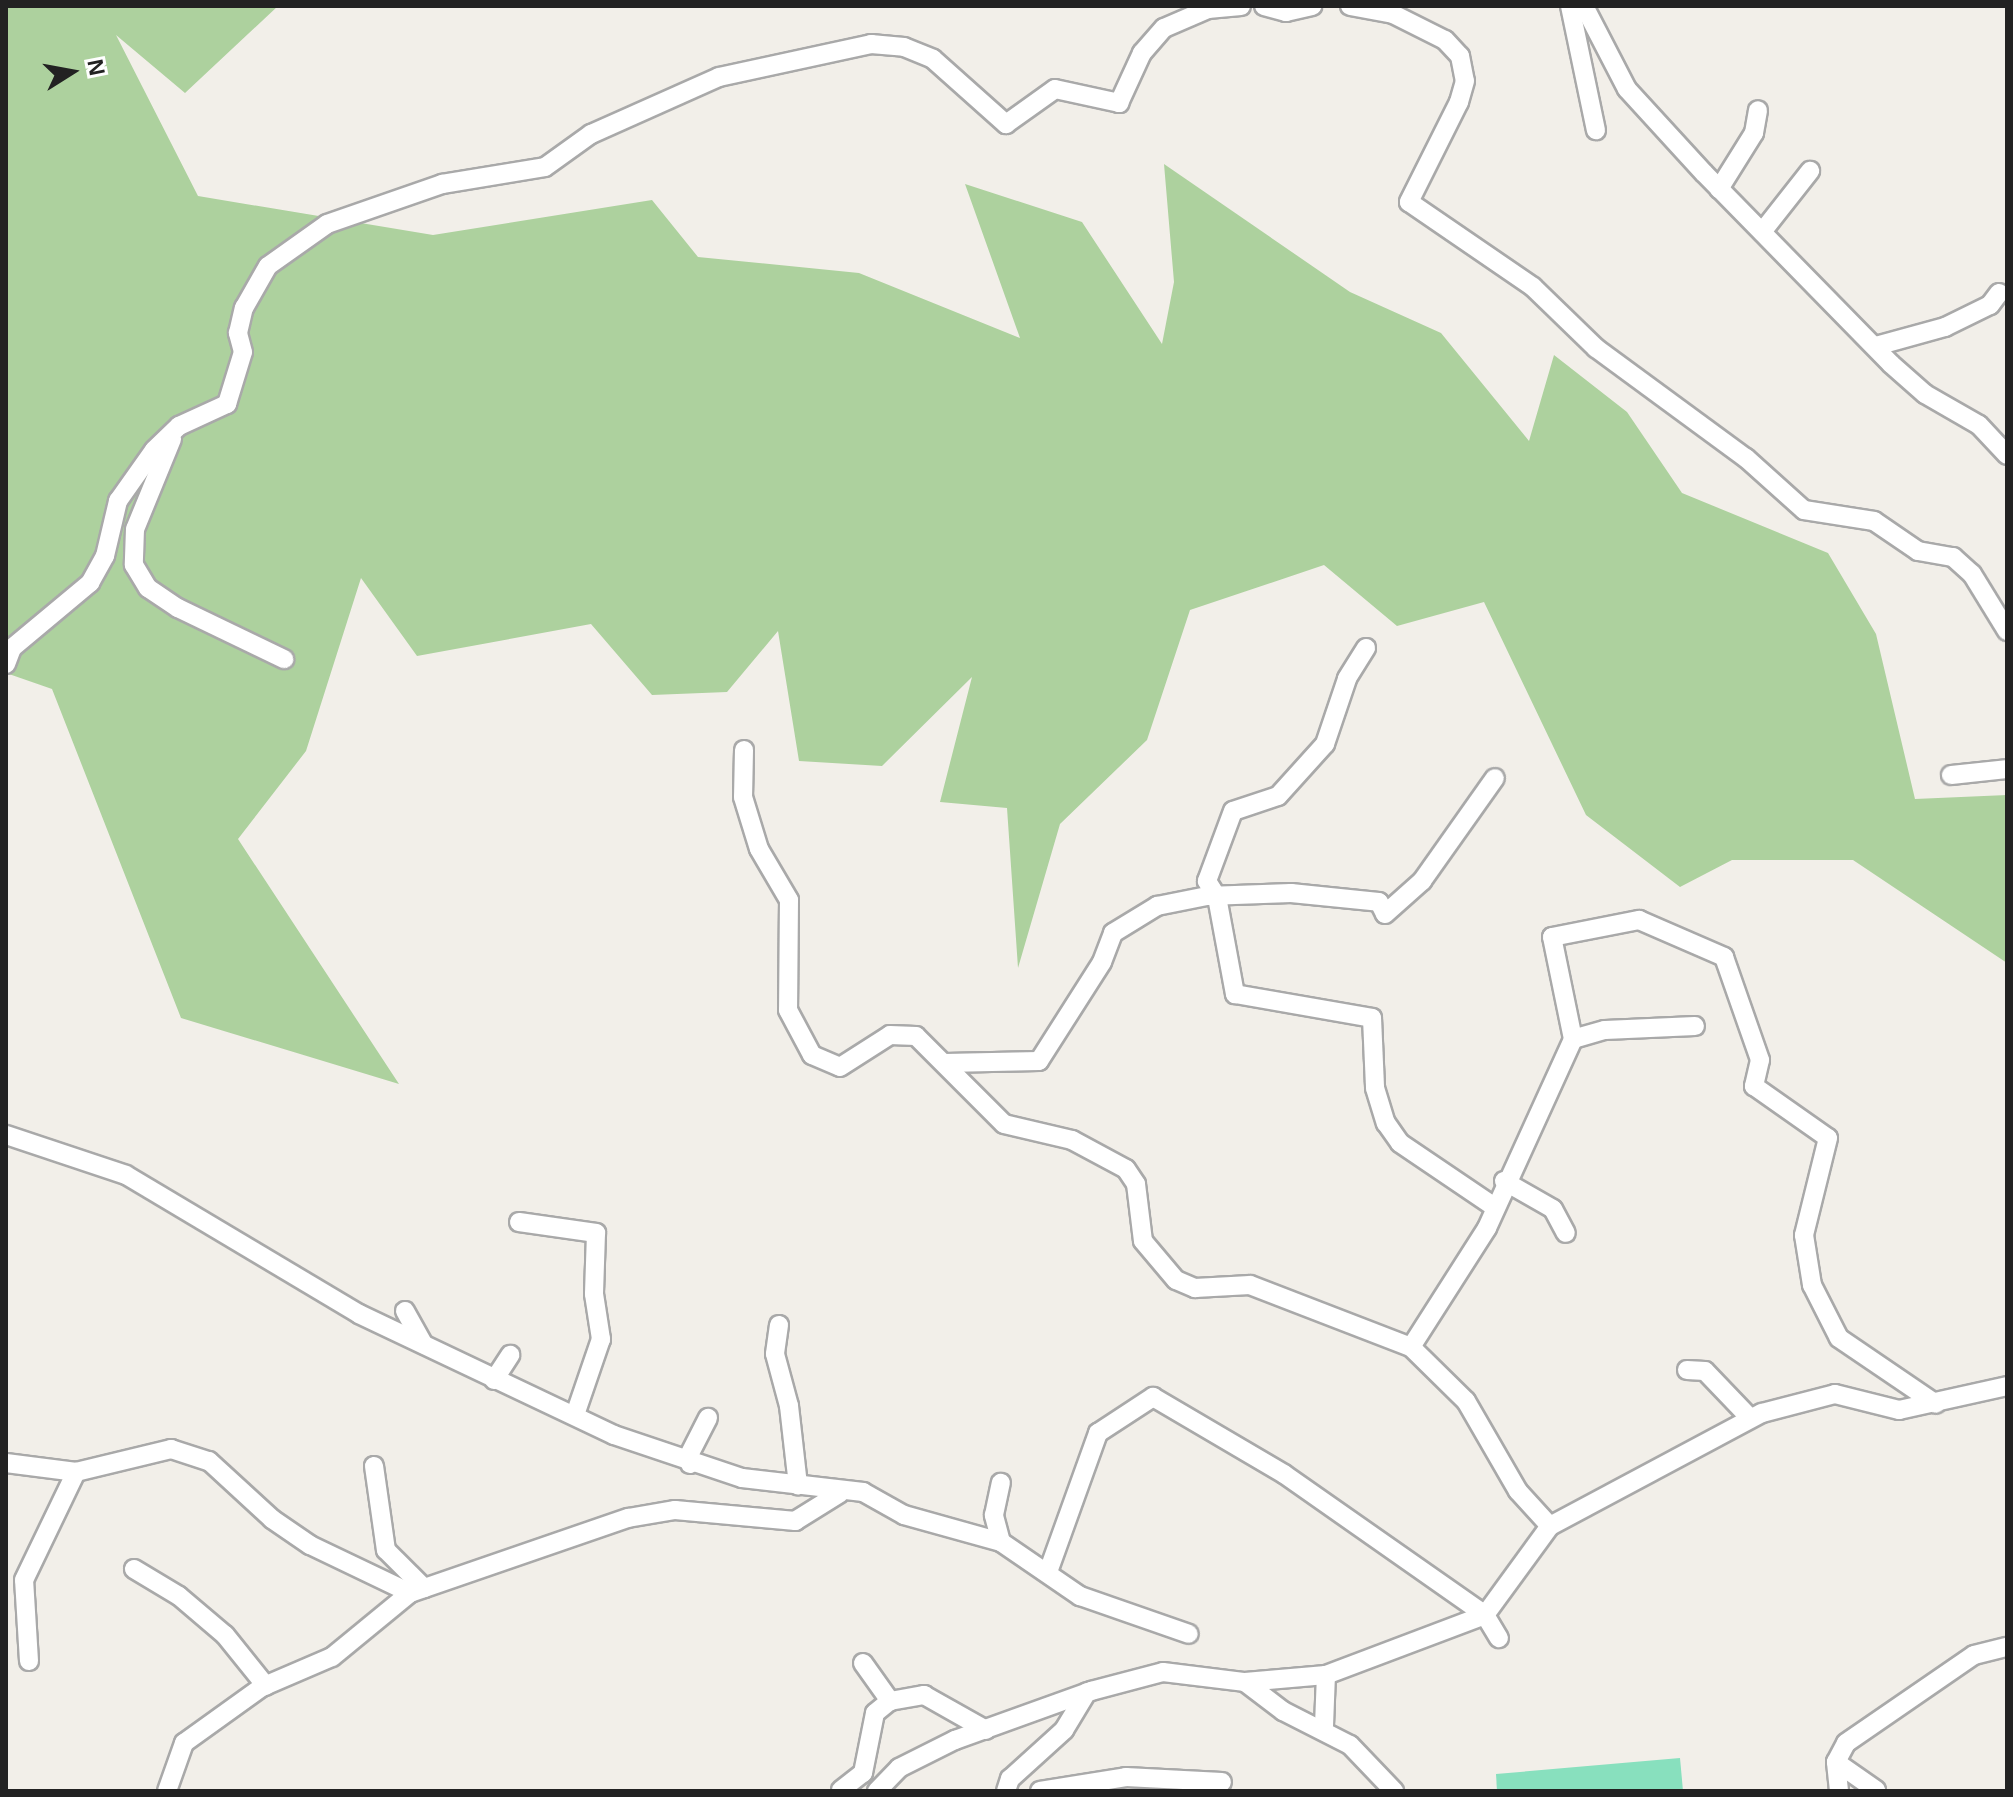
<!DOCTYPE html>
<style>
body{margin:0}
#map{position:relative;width:2013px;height:1797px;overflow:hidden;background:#f2efe9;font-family:Helvetica,sans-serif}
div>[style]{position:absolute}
.forest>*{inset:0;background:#add19e}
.pitch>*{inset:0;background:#88e0be}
.roads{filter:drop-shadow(2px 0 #a9a9a9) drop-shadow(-2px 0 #a9a9a9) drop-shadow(0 2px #a9a9a9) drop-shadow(0 -2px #a9a9a9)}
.minor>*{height:18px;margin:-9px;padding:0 9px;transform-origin:9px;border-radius:9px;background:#fff}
span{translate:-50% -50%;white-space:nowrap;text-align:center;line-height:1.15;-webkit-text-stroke:6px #fff;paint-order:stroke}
.frame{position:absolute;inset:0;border:8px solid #222;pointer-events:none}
.north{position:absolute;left:32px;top:32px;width:80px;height:80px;-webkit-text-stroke:6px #fff;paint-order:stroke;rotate:79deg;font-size:22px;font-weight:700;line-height:32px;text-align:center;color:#222}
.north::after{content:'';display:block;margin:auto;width:28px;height:36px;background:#222;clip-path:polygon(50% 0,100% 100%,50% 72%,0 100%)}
</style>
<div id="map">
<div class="forest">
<i style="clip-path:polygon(6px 6px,278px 6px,185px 93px,116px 35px,198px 196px,433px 235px,652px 200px,698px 257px,859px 273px,1020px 338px,965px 184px,1082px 222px,1162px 344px,1174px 282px,1164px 164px,1350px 292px,1441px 333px,1529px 441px,1554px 355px,1627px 412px,1682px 493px,1828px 553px,1876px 634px,1915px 799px,2007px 795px,2007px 963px,1853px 860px,1732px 860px,1680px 887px,1586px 815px,1484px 602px,1397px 626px,1324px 565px,1190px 610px,1147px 740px,1060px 824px,1018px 968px,1007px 808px,940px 802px,972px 677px,882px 766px,799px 761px,778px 631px,727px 692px,652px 695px,591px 624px,417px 656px,361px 578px,306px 751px,238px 839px,399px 1084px,181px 1018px,52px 689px,6px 673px)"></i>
</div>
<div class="pitch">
<i style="clip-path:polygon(1680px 1758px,1683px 1791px,1497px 1791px,1496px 1774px)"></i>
</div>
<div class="roads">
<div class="minor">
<i style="left:1264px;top:6px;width:23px;rotate:15deg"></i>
<i style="left:1286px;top:12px;width:27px;rotate:-13deg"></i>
<i style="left:1350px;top:6px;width:44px;rotate:10.5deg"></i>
<i style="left:1393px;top:14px;width:58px;rotate:26.6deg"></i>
<i style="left:1445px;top:40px;width:22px;rotate:47deg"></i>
<i style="left:1460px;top:56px;width:25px;rotate:79deg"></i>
<i style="left:1465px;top:81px;width:22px;rotate:106deg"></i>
<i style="left:1459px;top:102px;width:112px;rotate:116.6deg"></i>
<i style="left:1409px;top:202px;width:150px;rotate:34.4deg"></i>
<i style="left:1533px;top:287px;width:88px;rotate:44.1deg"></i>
<i style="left:1596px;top:348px;width:186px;rotate:36.3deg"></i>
<i style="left:1746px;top:458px;width:78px;rotate:41.9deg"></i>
<i style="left:1804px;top:510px;width:71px;rotate:8.9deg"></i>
<i style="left:1874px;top:521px;width:53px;rotate:34.3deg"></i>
<i style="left:1918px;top:551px;width:36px;rotate:10deg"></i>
<i style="left:1953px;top:557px;width:25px;rotate:42deg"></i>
<i style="left:1972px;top:574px;width:67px;rotate:58.4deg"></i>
<i style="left:1570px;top:6px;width:127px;rotate:78.2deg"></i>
<i style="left:1584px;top:6px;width:93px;rotate:62.6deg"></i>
<i style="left:1627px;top:89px;width:114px;rotate:47.5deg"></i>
<i style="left:1704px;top:173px;width:267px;rotate:45.6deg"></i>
<i style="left:1891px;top:364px;width:45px;rotate:41.4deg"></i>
<i style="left:1925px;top:394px;width:62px;rotate:29.9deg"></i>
<i style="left:1979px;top:425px;width:41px;rotate:47deg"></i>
<i style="left:1719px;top:189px;width:66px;rotate:-58deg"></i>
<i style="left:1754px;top:133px;width:23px;rotate:-80deg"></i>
<i style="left:1762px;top:232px;width:78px;rotate:-51.8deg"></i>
<i style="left:1876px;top:346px;width:72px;rotate:-15.4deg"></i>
<i style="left:1945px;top:327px;width:50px;rotate:-26.1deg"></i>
<i style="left:1990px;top:305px;width:15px;rotate:-53deg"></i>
<i style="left:172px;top:439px;width:97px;rotate:112.3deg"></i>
<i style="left:135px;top:529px;width:36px;rotate:92deg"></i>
<i style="left:134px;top:565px;width:27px;rotate:59deg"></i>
<i style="left:148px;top:588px;width:36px;rotate:34deg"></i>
<i style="left:178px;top:608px;width:118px;rotate:25.7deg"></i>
<i style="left:1366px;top:648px;width:36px;rotate:122deg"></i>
<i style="left:1347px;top:679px;width:69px;rotate:108.7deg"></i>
<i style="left:1325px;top:744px;width:70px;rotate:132.1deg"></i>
<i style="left:1278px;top:796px;width:47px;rotate:161.6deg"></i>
<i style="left:1233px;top:811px;width:75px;rotate:110.4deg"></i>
<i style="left:1207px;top:881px;width:19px;rotate:58deg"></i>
<i style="left:1217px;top:897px;width:99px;rotate:79.5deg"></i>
<i style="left:1235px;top:994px;width:139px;rotate:9.9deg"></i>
<i style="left:1372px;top:1018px;width:70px;rotate:87.5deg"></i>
<i style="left:1375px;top:1088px;width:37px;rotate:73deg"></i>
<i style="left:1386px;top:1123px;width:24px;rotate:55deg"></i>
<i style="left:1400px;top:1143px;width:112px;rotate:34.1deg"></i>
<i style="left:6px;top:664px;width:17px;rotate:-69deg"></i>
<i style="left:12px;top:648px;width:102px;rotate:-39.8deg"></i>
<i style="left:90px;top:583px;width:31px;rotate:-61deg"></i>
<i style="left:105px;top:556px;width:57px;rotate:-76.7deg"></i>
<i style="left:118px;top:501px;width:62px;rotate:-54.8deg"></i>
<i style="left:154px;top:450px;width:35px;rotate:-44deg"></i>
<i style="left:179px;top:426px;width:53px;rotate:-24.6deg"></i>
<i style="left:227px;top:404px;width:54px;rotate:-72.9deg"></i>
<i style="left:243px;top:352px;width:20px;rotate:-105deg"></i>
<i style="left:238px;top:333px;width:26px;rotate:-77deg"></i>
<i style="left:244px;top:308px;width:48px;rotate:-60.3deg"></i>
<i style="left:268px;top:266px;width:72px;rotate:-35.4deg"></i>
<i style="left:327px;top:224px;width:122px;rotate:-19.2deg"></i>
<i style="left:442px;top:184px;width:104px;rotate:-9.4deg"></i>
<i style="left:545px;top:167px;width:57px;rotate:-35.7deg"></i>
<i style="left:591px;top:134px;width:140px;rotate:-24deg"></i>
<i style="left:719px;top:77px;width:156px;rotate:-12.2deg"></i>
<i style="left:871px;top:44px;width:33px;rotate:5deg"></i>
<i style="left:904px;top:47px;width:31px;rotate:22deg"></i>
<i style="left:933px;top:59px;width:98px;rotate:41.7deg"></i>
<i style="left:1006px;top:124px;width:60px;rotate:-35.5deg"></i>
<i style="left:1055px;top:89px;width:66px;rotate:12.3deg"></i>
<i style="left:1119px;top:103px;width:55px;rotate:-65.3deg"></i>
<i style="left:1142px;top:53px;width:33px;rotate:-49deg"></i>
<i style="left:1164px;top:28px;width:48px;rotate:-23.4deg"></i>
<i style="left:1208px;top:9px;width:33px;rotate:-5deg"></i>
<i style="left:744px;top:750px;width:47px;rotate:91.2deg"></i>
<i style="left:743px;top:797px;width:54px;rotate:72.9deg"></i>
<i style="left:759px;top:849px;width:59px;rotate:59.5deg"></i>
<i style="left:789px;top:900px;width:110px;rotate:90.5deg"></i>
<i style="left:788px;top:1010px;width:51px;rotate:61.9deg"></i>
<i style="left:812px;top:1055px;width:30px;rotate:23deg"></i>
<i style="left:840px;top:1067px;width:59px;rotate:-32.6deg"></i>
<i style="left:890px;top:1035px;width:26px;rotate:2deg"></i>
<i style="left:916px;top:1036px;width:124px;rotate:45deg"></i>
<i style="left:1004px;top:1124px;width:70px;rotate:13.2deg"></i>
<i style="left:1072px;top:1140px;width:61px;rotate:28.2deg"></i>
<i style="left:1126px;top:1169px;width:18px;rotate:56deg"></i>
<i style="left:1136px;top:1184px;width:57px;rotate:83deg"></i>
<i style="left:1143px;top:1241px;width:51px;rotate:49.8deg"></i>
<i style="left:1176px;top:1280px;width:21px;rotate:23deg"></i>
<i style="left:1195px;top:1288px;width:55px;rotate:-3.1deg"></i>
<i style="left:1250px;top:1285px;width:173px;rotate:21.1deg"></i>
<i style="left:1411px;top:1347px;width:77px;rotate:44.5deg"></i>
<i style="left:1466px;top:1401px;width:104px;rotate:60deg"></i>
<i style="left:1518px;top:1491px;width:47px;rotate:47.6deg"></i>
<i style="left:1951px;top:775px;width:56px;rotate:-6.1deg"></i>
<i style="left:1573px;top:1039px;width:33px;rotate:-16deg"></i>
<i style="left:1605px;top:1030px;width:90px;rotate:-2.5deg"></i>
<i style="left:945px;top:1063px;width:94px;rotate:-1.2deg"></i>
<i style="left:1039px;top:1061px;width:117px;rotate:-57.5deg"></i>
<i style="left:1102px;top:962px;width:31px;rotate:-69deg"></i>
<i style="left:1113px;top:933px;width:52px;rotate:-31.5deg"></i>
<i style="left:1157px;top:906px;width:51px;rotate:-11.3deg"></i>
<i style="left:1207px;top:896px;width:84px;rotate:-2deg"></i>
<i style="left:1291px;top:893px;width:88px;rotate:5.8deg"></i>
<i style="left:1379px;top:902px;width:13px;rotate:63deg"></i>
<i style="left:1385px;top:914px;width:50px;rotate:-41.7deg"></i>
<i style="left:1422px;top:881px;width:126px;rotate:-54.7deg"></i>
<i style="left:6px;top:1135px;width:126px;rotate:18.4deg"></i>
<i style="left:126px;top:1175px;width:271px;rotate:30.8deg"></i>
<i style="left:359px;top:1314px;width:282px;rotate:25.4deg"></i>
<i style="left:614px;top:1435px;width:135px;rotate:18.6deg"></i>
<i style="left:742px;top:1478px;width:122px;rotate:6.6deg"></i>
<i style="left:863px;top:1492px;width:47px;rotate:29.3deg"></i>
<i style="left:904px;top:1515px;width:101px;rotate:15.6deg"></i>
<i style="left:1001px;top:1542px;width:96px;rotate:34.4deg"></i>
<i style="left:1080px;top:1596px;width:115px;rotate:19.2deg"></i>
<i style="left:1504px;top:1181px;width:56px;rotate:29.7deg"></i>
<i style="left:1553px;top:1209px;width:27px;rotate:62deg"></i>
<i style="left:519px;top:1222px;width:78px;rotate:8.1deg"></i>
<i style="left:596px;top:1233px;width:61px;rotate:91.9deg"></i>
<i style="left:594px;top:1294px;width:46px;rotate:81.2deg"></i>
<i style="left:601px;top:1339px;width:80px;rotate:108.9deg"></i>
<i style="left:405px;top:1311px;width:38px;rotate:61deg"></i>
<i style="left:779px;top:1325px;width:29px;rotate:98deg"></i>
<i style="left:775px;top:1354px;width:54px;rotate:74.9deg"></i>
<i style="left:789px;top:1406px;width:80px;rotate:83.5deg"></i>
<i style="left:1411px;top:1347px;width:141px;rotate:-57.4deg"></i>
<i style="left:1487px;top:1228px;width:208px;rotate:-65.5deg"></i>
<i style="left:1573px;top:1039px;width:104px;rotate:-101.6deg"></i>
<i style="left:1552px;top:937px;width:89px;rotate:-11.1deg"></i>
<i style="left:1639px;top:920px;width:93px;rotate:23.5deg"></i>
<i style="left:1724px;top:957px;width:109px;rotate:70.7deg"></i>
<i style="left:1760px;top:1060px;width:27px;rotate:103deg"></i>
<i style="left:1754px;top:1086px;width:90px;rotate:35.1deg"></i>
<i style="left:1828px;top:1138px;width:100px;rotate:103.9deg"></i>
<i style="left:1804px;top:1235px;width:51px;rotate:80.9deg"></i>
<i style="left:1812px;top:1285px;width:59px;rotate:63deg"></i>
<i style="left:1839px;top:1338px;width:117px;rotate:34.2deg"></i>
<i style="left:1687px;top:1370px;width:18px;rotate:3deg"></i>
<i style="left:1705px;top:1371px;width:65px;rotate:46.2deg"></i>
<i style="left:494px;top:1380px;width:30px;rotate:-57deg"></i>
<i style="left:6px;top:1463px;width:71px;rotate:7.3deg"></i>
<i style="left:76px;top:1472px;width:98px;rotate:-13.6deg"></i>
<i style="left:171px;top:1449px;width:40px;rotate:18deg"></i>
<i style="left:209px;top:1461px;width:86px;rotate:42.6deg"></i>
<i style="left:272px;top:1519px;width:46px;rotate:34.4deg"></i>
<i style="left:310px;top:1545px;width:111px;rotate:25.6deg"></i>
<i style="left:690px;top:1464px;width:7px;rotate:-106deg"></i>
<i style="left:688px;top:1457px;width:44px;rotate:-62.9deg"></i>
<i style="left:374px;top:1466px;width:85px;rotate:81.9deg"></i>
<i style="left:386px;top:1550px;width:54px;rotate:45deg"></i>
<i style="left:1001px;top:1542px;width:28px;rotate:-105deg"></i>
<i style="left:994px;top:1515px;width:33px;rotate:-78deg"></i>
<i style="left:134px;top:1569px;width:52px;rotate:31deg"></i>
<i style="left:179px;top:1596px;width:60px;rotate:40.3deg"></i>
<i style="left:225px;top:1635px;width:65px;rotate:51.2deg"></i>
<i style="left:1048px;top:1572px;width:148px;rotate:-70.2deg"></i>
<i style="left:1098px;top:1433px;width:66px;rotate:-33.2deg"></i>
<i style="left:1153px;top:1397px;width:152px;rotate:30.4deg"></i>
<i style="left:1284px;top:1474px;width:246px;rotate:35deg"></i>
<i style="left:1485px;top:1615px;width:27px;rotate:59deg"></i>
<i style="left:29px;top:1661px;width:81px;rotate:-93.5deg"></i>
<i style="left:24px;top:1580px;width:120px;rotate:-64.3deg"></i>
<i style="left:863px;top:1663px;width:47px;rotate:54.6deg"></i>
<i style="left:1245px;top:1682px;width:48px;rotate:37.3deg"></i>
<i style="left:1283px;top:1711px;width:75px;rotate:26.9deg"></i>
<i style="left:1350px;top:1745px;width:64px;rotate:46.3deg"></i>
<i style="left:1324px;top:1726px;width:51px;rotate:-87.8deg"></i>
<i style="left:1836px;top:1762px;width:49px;rotate:35deg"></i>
<i style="left:841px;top:1790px;width:28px;rotate:-38deg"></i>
<i style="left:863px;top:1773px;width:61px;rotate:-78.7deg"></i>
<i style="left:875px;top:1713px;width:19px;rotate:-39deg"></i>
<i style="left:890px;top:1701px;width:35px;rotate:-10deg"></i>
<i style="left:924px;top:1695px;width:71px;rotate:29.4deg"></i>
<i style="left:167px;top:1791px;width:51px;rotate:-70.5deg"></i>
<i style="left:184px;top:1743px;width:96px;rotate:-35.7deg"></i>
<i style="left:262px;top:1687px;width:76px;rotate:-23.2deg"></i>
<i style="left:332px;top:1657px;width:101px;rotate:-39.4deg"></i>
<i style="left:410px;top:1593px;width:231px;rotate:-19deg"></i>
<i style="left:628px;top:1518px;width:48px;rotate:-9.7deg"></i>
<i style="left:675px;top:1510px;width:121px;rotate:5.2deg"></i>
<i style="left:795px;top:1521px;width:53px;rotate:-31.9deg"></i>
<i style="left:877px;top:1791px;width:32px;rotate:-46deg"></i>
<i style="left:899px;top:1768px;width:63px;rotate:-26.6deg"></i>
<i style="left:955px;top:1740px;width:145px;rotate:-19.8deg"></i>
<i style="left:1091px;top:1691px;width:74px;rotate:-14.8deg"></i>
<i style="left:1163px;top:1672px;width:83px;rotate:7deg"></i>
<i style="left:1245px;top:1682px;width:81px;rotate:-4.9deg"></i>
<i style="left:1326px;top:1675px;width:170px;rotate:-20.7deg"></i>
<i style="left:1485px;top:1615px;width:110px;rotate:-53.9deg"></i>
<i style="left:1550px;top:1526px;width:240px;rotate:-28.1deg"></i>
<i style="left:1762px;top:1413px;width:75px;rotate:-14.6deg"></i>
<i style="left:1835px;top:1394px;width:66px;rotate:14deg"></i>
<i style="left:1899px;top:1410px;width:111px;rotate:-12.5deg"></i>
<i style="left:1006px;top:1791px;width:13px;rotate:-72deg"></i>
<i style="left:1010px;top:1779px;width:73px;rotate:-42.2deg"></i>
<i style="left:1064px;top:1730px;width:44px;rotate:-58.8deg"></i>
<i style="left:1040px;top:1791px;width:87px;rotate:-9.2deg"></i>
<i style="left:1126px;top:1777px;width:96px;rotate:3deg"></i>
<i style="left:1839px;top:1791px;width:29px;rotate:-96deg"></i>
<i style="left:1836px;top:1762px;width:21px;rotate:-62deg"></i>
<i style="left:1846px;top:1743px;width:155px;rotate:-34.5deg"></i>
<i style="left:1974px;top:1655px;width:34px;rotate:-14deg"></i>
</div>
</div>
<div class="frame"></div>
<div class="north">N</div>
</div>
